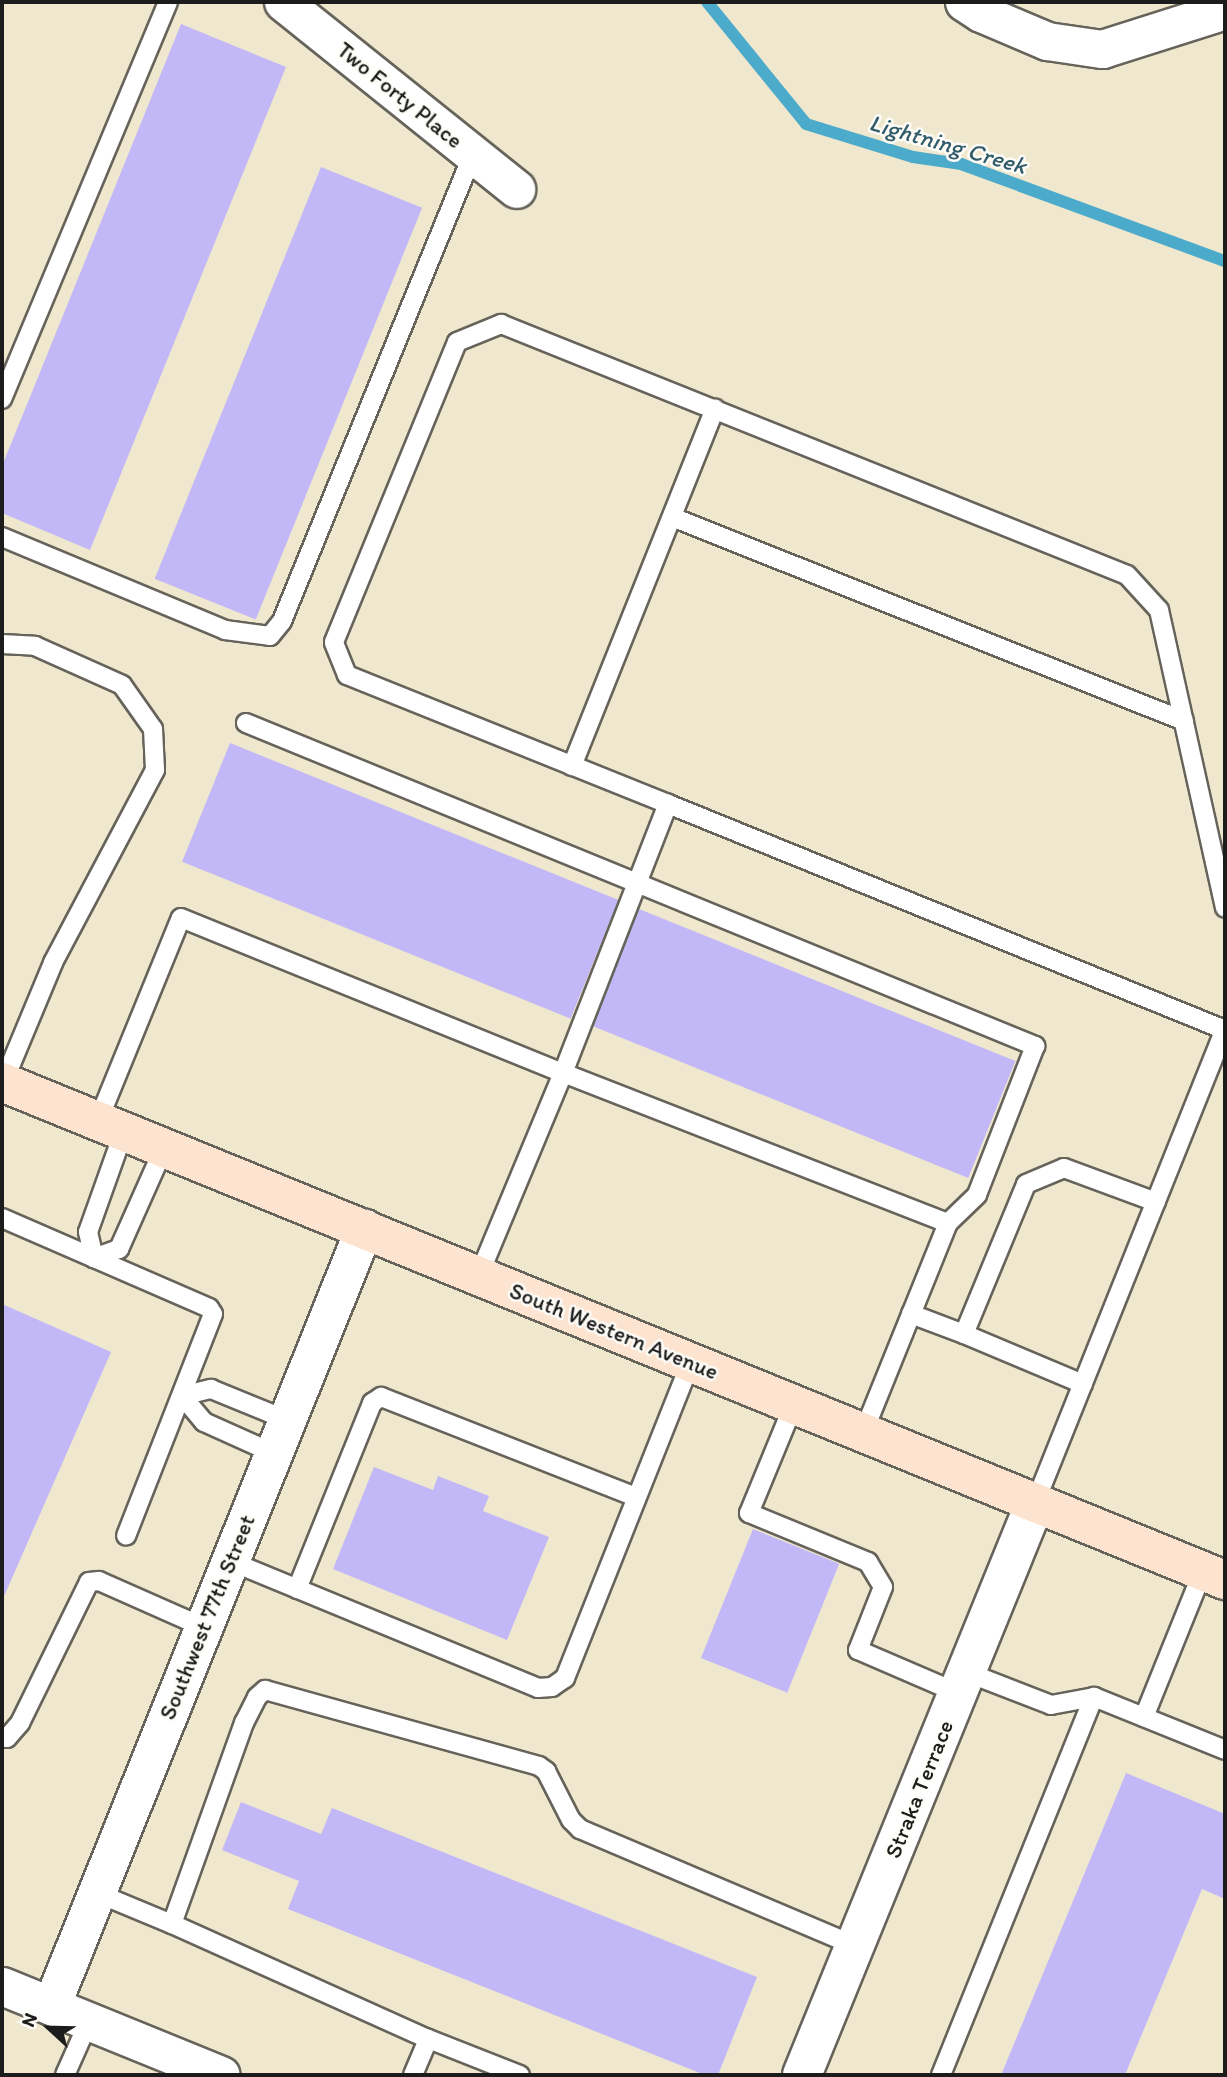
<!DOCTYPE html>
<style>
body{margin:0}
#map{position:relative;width:1227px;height:2077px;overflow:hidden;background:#efe8ce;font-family:Itim,sans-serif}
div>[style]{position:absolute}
.stream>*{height:12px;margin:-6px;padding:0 6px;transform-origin:6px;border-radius:6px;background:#4caacb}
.building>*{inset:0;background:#c2b8f7;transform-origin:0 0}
.roads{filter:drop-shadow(2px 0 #66635a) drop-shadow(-2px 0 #66635a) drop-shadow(0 2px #66635a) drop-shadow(0 -2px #66635a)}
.service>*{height:18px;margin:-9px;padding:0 9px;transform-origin:9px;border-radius:9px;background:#fff}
.minor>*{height:37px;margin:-18.5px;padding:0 18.5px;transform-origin:18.5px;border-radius:18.5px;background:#fff}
.tertiary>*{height:38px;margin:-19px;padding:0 19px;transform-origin:19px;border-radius:19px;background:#fff}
.secondary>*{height:38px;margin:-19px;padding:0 19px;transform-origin:19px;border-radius:19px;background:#fde4d0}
span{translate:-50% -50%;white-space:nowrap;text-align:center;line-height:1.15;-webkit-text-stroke:5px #fdfcf7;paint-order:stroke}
.street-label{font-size:23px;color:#1c1c1c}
.water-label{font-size:24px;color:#325c6b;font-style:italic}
.frame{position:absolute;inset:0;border:4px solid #1c1c1c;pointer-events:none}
.north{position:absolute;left:14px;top:1993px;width:70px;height:70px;-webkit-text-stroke:5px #fdfcf7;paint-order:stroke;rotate:292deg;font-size:19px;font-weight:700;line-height:28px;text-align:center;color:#1c1c1c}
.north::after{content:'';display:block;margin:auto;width:24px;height:32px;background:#1c1c1c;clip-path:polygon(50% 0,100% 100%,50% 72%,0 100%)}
</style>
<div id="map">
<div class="stream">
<i style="left:707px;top:2px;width:157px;rotate:50.9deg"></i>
<i style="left:806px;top:124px;width:112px;rotate:17.1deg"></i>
<i style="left:913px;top:157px;width:49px;rotate:8.3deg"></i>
<i style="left:961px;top:164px;width:281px;rotate:20.2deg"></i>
</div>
<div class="building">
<i style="clip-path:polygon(181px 24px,286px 67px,90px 550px,2px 513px,2px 466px)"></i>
<i style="left:321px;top:167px;width:109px;height:444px;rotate:22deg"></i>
<i style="left:230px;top:743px;width:419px;height:128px;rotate:22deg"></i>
<i style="left:639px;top:909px;width:406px;height:126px;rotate:22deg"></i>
<i style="clip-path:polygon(2px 1304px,111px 1352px,2px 1601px)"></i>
<i style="clip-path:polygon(374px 1467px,433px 1490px,438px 1476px,489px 1496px,483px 1511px,549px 1537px,507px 1640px,333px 1569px)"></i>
<i style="left:753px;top:1529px;width:93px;height:139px;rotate:22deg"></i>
<i style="clip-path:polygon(1126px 1773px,1225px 1814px,1225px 1899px,1202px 1889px,1125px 2075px,1001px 2075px)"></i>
<i style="clip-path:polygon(241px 1802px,321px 1834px,332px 1808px,757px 1977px,718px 2075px,705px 2075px,288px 1909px,299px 1881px,222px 1850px)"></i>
</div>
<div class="roads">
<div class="service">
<i style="left:2px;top:399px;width:430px;rotate:-67.3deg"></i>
<i style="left:672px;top:517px;width:551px;rotate:21.72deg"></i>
<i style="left:2px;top:537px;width:242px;rotate:22.6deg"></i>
<i style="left:225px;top:630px;width:45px;rotate:7.6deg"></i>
<i style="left:270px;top:636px;width:19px;rotate:-51deg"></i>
<i style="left:282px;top:621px;width:505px;rotate:-67.76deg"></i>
<i style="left:2px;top:644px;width:33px;rotate:3deg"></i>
<i style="left:35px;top:646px;width:95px;rotate:24.1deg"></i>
<i style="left:122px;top:685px;width:54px;rotate:54.8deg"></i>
<i style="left:153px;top:729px;width:41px;rotate:87.2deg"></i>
<i style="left:155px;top:770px;width:218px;rotate:117.9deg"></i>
<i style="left:53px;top:963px;width:130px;rotate:112.6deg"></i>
<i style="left:246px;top:723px;width:853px;rotate:22.26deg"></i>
<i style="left:1035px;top:1046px;width:160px;rotate:111.3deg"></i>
<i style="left:977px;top:1195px;width:40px;rotate:136deg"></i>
<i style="left:572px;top:766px;width:385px;rotate:-68.2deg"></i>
<i style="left:668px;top:804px;width:601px;rotate:22.08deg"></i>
<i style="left:98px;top:1121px;width:219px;rotate:-67.8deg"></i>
<i style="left:181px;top:918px;width:412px;rotate:22.1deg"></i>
<i style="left:563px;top:1073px;width:289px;rotate:-68.7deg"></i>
<i style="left:668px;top:804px;width:346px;rotate:-158.1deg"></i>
<i style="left:347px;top:675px;width:35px;rotate:-112deg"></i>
<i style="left:334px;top:642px;width:324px;rotate:-67.7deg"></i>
<i style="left:457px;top:342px;width:48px;rotate:-22.2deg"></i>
<i style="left:501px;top:324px;width:674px;rotate:21.85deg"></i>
<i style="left:1127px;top:575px;width:47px;rotate:47.6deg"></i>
<i style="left:1159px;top:610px;width:305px;rotate:77.5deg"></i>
<i style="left:124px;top:1131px;width:107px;rotate:109.6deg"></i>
<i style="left:88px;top:1232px;width:27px;rotate:77deg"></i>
<i style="left:94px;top:1258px;width:27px;rotate:-20deg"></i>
<i style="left:119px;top:1249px;width:111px;rotate:-66deg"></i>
<i style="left:2px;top:1218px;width:226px;rotate:23.5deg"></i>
<i style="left:209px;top:1308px;width:7px;rotate:56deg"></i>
<i style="left:213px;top:1314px;width:238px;rotate:111.4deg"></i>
<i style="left:479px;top:1275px;width:219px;rotate:-67.4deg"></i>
<i style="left:563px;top:1073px;width:413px;rotate:21.3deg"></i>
<i style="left:948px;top:1223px;width:227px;rotate:112deg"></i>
<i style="left:911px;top:1314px;width:57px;rotate:20.7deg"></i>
<i style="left:1083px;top:1384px;width:129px;rotate:-157.2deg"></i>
<i style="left:964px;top:1334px;width:162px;rotate:-67.5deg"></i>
<i style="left:1026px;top:1184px;width:41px;rotate:-22.8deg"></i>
<i style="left:1064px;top:1168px;width:98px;rotate:20.3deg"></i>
<i style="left:794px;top:1404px;width:118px;rotate:112.4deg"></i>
<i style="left:749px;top:1513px;width:129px;rotate:22.4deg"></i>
<i style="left:868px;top:1562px;width:29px;rotate:59deg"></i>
<i style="left:883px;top:1587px;width:68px;rotate:111.6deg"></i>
<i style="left:858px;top:1650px;width:109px;rotate:23.3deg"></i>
<i style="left:273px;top:1453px;width:76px;rotate:-155.8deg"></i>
<i style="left:204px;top:1422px;width:34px;rotate:-130deg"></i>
<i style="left:182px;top:1396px;width:30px;rotate:-14deg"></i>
<i style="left:211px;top:1389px;width:82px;rotate:22.2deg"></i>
<i style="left:1035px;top:1503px;width:511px;rotate:-68.16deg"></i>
<i style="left:230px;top:1561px;width:333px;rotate:22.4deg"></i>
<i style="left:538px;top:1688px;width:14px;rotate:-4deg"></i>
<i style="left:552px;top:1687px;width:16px;rotate:-35deg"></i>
<i style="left:565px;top:1678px;width:340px;rotate:-68.3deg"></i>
<i style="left:297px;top:1589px;width:201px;rotate:-68deg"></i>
<i style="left:372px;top:1403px;width:11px;rotate:-34deg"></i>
<i style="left:381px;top:1397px;width:274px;rotate:21.4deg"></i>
<i style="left:966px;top:1672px;width:91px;rotate:21.2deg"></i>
<i style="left:1051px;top:1705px;width:44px;rotate:-10.5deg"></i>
<i style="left:1144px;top:1717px;width:157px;rotate:-68deg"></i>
<i style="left:2px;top:1736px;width:5px;rotate:22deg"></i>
<i style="left:7px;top:1738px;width:20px;rotate:-49deg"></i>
<i style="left:20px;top:1723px;width:157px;rotate:-63.9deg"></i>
<i style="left:89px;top:1582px;width:10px;rotate:-6deg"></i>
<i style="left:99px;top:1581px;width:114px;rotate:23.9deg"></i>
<i style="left:97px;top:1893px;width:81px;rotate:22.5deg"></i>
<i style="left:172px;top:1924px;width:214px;rotate:-70.3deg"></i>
<i style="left:244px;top:1723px;width:29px;rotate:-63deg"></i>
<i style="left:257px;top:1697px;width:11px;rotate:-41deg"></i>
<i style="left:265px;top:1690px;width:284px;rotate:15.5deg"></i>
<i style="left:539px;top:1766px;width:9px;rotate:36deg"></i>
<i style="left:546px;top:1771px;width:55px;rotate:63deg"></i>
<i style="left:571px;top:1820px;width:13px;rotate:45deg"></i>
<i style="left:580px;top:1829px;width:299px;rotate:23deg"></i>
<i style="left:172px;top:1924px;width:278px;rotate:24.2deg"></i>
<i style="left:426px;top:2038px;width:101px;rotate:21.5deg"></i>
<i style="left:65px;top:2075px;width:59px;rotate:-66deg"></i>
<i style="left:413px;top:2075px;width:39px;rotate:-67deg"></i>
<i style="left:941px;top:2075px;width:408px;rotate:-68deg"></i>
<i style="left:1094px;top:1697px;width:141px;rotate:22deg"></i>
</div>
<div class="minor">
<i style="left:283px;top:2px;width:299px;rotate:38.7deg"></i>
<i style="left:964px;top:2px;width:20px;rotate:33deg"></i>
<i style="left:981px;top:13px;width:72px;rotate:23deg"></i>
<i style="left:1047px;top:41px;width:56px;rotate:8.3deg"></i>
<i style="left:1102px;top:49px;width:129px;rotate:-17.6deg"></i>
<i style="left:2px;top:1986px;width:236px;rotate:22.1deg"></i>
<i style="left:51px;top:2006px;width:839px;rotate:-68.08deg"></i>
</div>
<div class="tertiary">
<i style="left:802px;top:2075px;width:618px;rotate:-67.84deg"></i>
</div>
<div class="secondary">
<i style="left:2px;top:1082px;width:1321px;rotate:22.16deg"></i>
</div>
</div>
<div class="street-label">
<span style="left:400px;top:95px;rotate:39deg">Two Forty Place</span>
<span style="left:614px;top:1331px;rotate:22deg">South Western Avenue</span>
<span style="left:207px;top:1617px;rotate:-68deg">Southwest 77th Street</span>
<span style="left:919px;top:1789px;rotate:-68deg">Straka Terrace</span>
</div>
<div class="water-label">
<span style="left:948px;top:144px;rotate:16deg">Lightning Creek</span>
</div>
<div class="frame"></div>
<div class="north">N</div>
</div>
